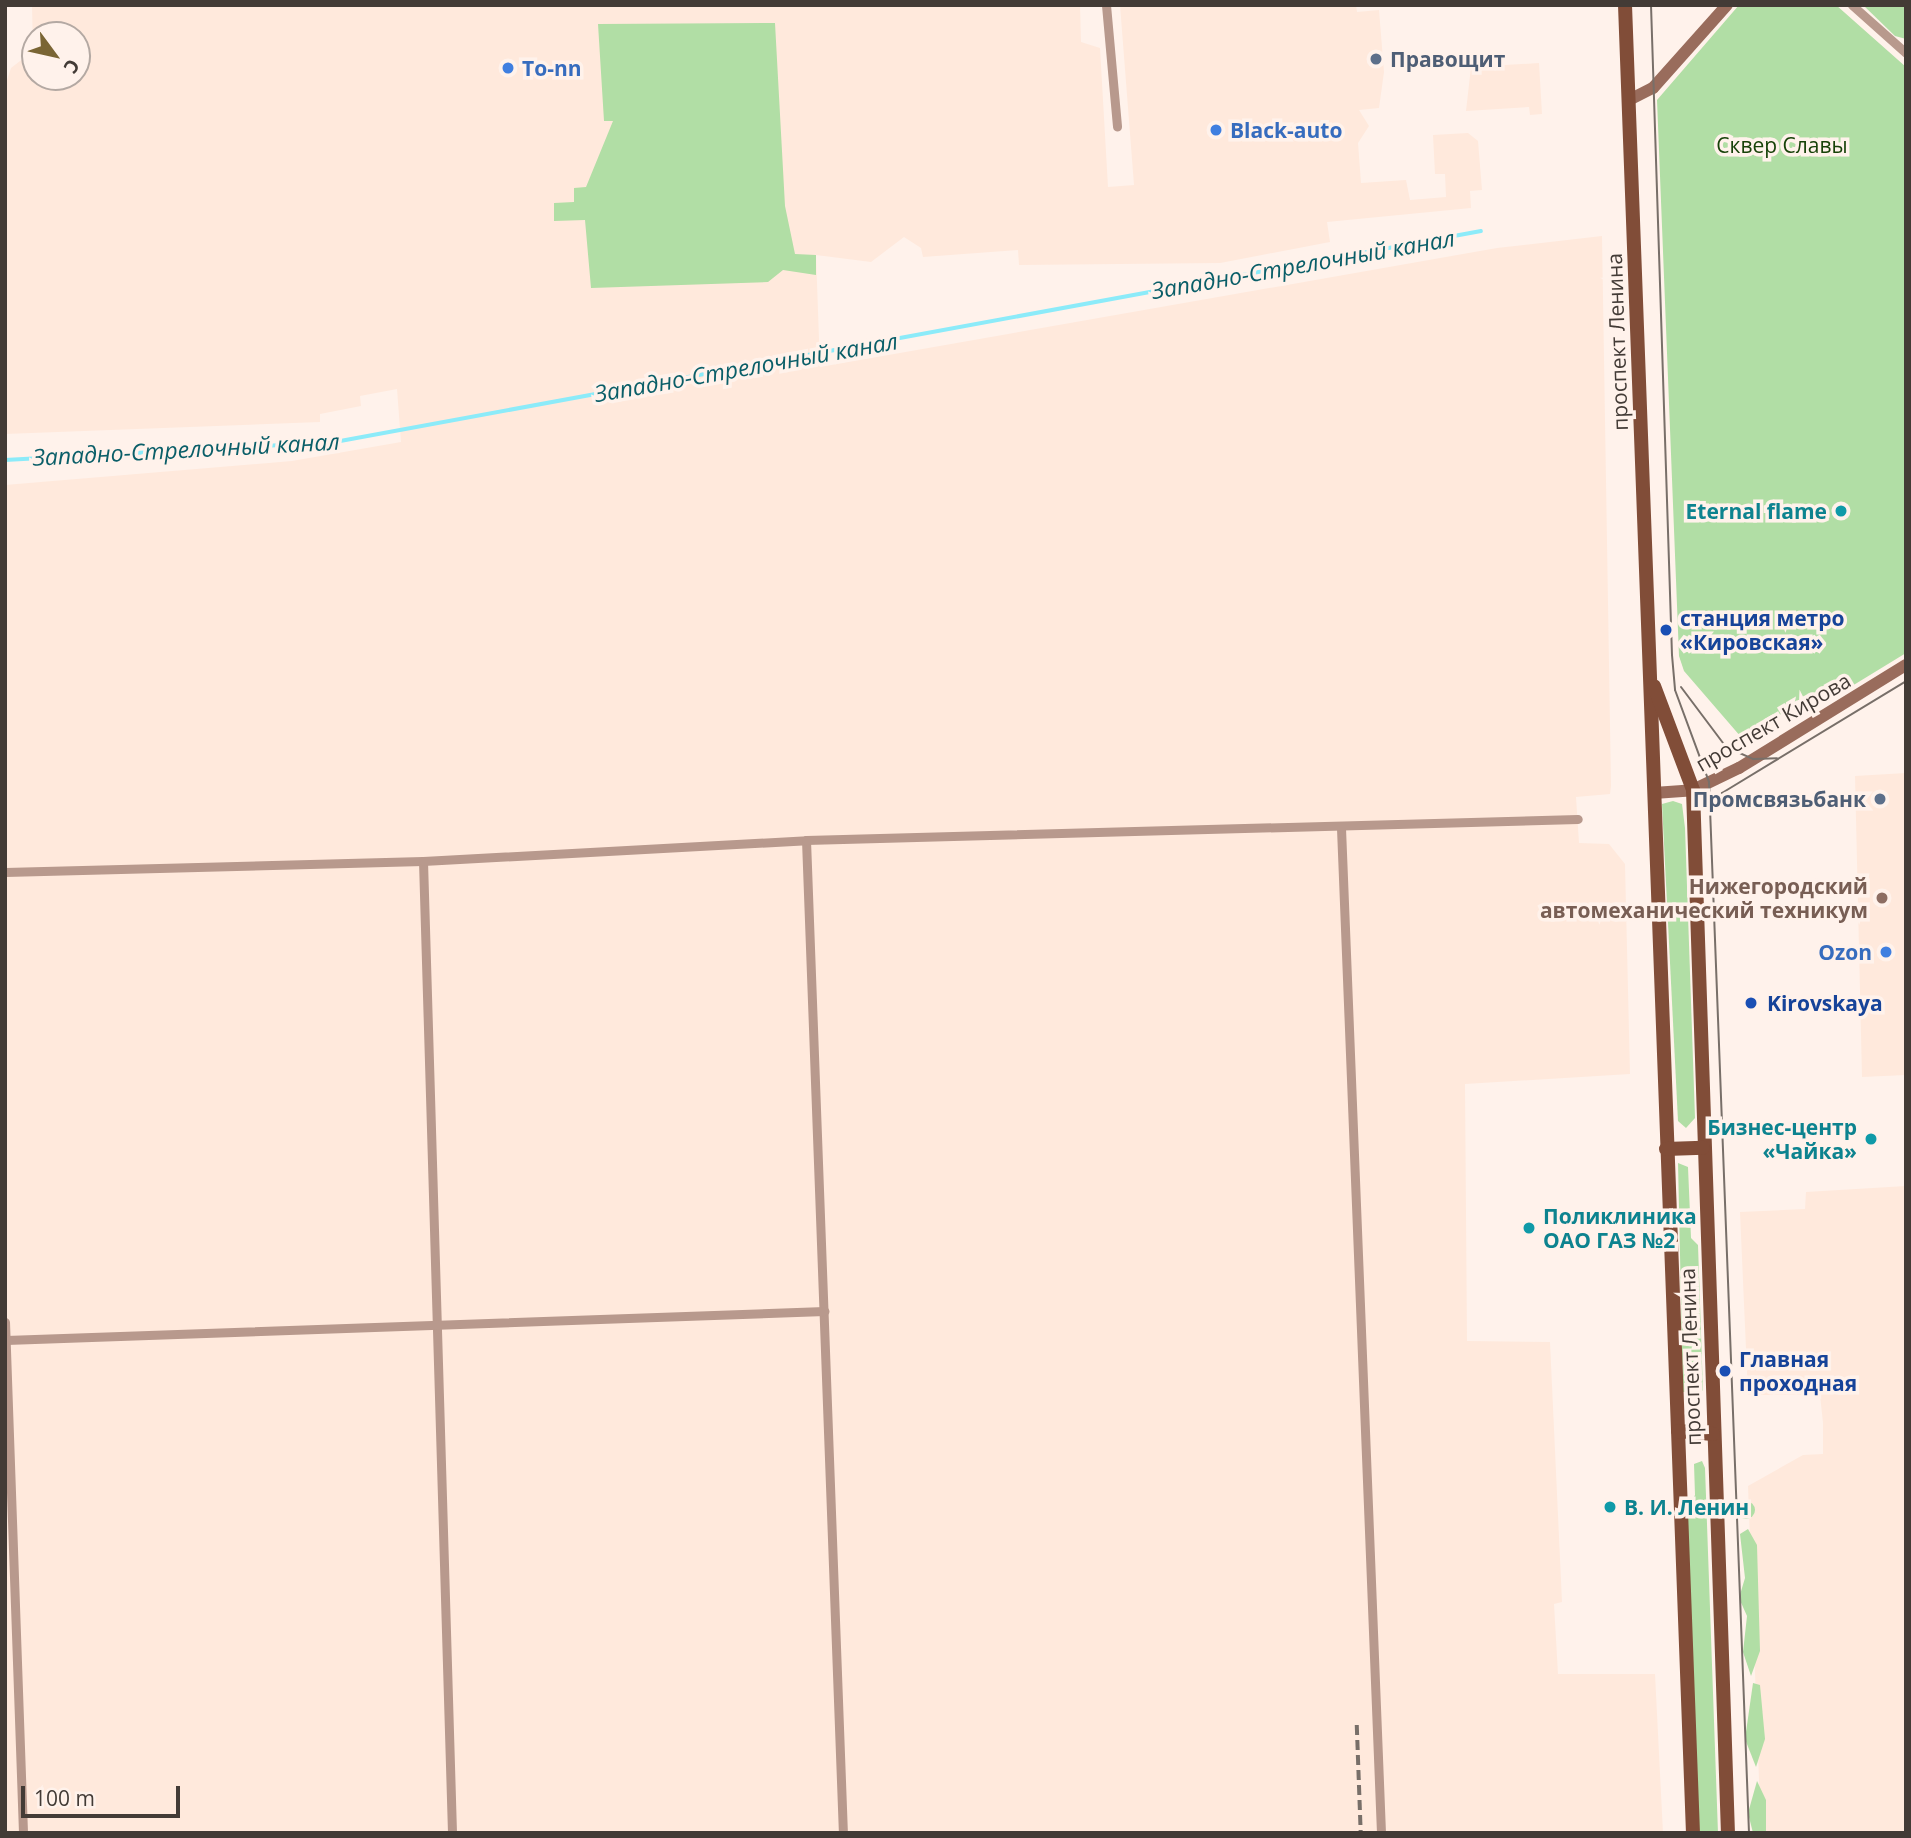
<!DOCTYPE html>
<meta charset="utf-8">
<style>
body{margin:0}
#map{position:relative;width:1911px;height:1838px;overflow:hidden;background:#fff2eb;font-family:"Open Sans",sans-serif}
div>[style]{position:absolute}
.built>*{inset:0;background:#ffe9dc}
.green>*{inset:0;background:#b1dea5}
.round{border-radius:50%}
.stream>*{height:3.5px;margin:-1.75px;padding:0 1.75px;transform-origin:1.75px;border-radius:1.75px;background:#8cebf9}
.street>*{height:9px;margin:-4.5px;padding:0 4.5px;transform-origin:4.5px;border-radius:4.5px;background:#b8998d}
.secondary>*{height:12px;margin:-6px;padding:0 6px;transform-origin:6px;border-radius:6px;background:#996c5c}
.primary>*{height:14px;margin:-7px;padding:0 7px;transform-origin:7px;border-radius:7px;background:#814d38}
.tram>*{height:2px;margin:-1px;padding:0 1px;transform-origin:1px;border-radius:1px;background:#786f69}
.rail>*{height:3.5px;margin-top:-1.75px;transform-origin:0;background:repeating-linear-gradient(90deg,#786f69 0 10px,transparent 0 15px)}
.dots>*{width:19px;height:19px;translate:-50% -50%;box-sizing:border-box;border:4px solid #fff2eb;border-radius:50%}
span{translate:-50% -50%;white-space:nowrap;text-align:center;line-height:1.15;-webkit-text-stroke:7px #fff2eb;paint-order:stroke}
.service-label{font-size:21px;color:#4e5e75;font-weight:700}
.left{translate:0 -50%;text-align:left}
.right{translate:-100% -50%;text-align:right}
.shop-label{font-size:21px;color:#366cbe;font-weight:700}
.park-label{font-size:21px;color:#174208}
.street-label{font-size:21px;color:#433b36}
.culture-label{font-size:21px;color:#0d838f;font-weight:700}
.transit-label{font-size:21px;color:#164399;font-weight:700}
.education-label{font-size:21px;color:#785e54;font-weight:700}
.water-label{font-size:23px;color:#0a5e68;font-style:italic}
.frame{position:absolute;inset:0;border:7px solid #433b36;pointer-events:none}
.north{position:absolute;left:21px;top:21px;width:70px;height:70px;box-sizing:border-box;background:#fff2eb;border:2px solid #b4a9a3;border-radius:50%;rotate:123deg;font-size:19px;font-weight:700;line-height:28px;text-align:center;color:#433b36}
.north::after{content:'';display:block;margin:auto;width:24px;height:32px;background:#7a6534;clip-path:polygon(50% 0,100% 100%,50% 72%,0 100%)}
.scale{position:absolute;left:21px;top:1786px;width:159px;height:32px;box-sizing:border-box;border:4px solid #433b36;border-top:0;padding-left:9px;font-size:21px;line-height:24px;white-space:nowrap;color:#433b36;-webkit-text-stroke:5px #fff2eb;paint-order:stroke}
</style>
<div id="map">
<div class="built">
<i style="clip-path:polygon(evenodd,32px 5px,1080px 5px,1081px 42px,1100px 48px,1108px 187px,1134px 185px,1120px 5px,1356px 5px,1357px 12px,1379px 10px,1384px 72px,1379px 108px,1359px 110px,1369px 126px,1358px 143px,1361px 183px,1406px 180px,1410px 200px,1446px 197px,1445px 174px,1435px 174px,1433px 135px,1468px 133px,1478px 141px,1482px 190px,1470px 191px,1471px 208px,1327px 222px,1330px 242px,1220px 263px,1019px 265px,1018px 250px,923px 257px,921px 248px,904px 237px,871px 262px,816px 255px,820px 367px,1497px 248px,1602px 236px,1611px 786px,1610px 794px,1576px 797px,1579px 843px,1609px 844px,1625px 864px,1630px 1074px,1465px 1084px,1467px 1341px,1550px 1342px,1562px 1602px,1554px 1604px,1558px 1674px,1655px 1674px,1663px 1833px,5px 1833px,5px 485px,292px 461px,401px 442px,397px 389px,360px 396px,361px 406px,320px 414px,320px 422px,5px 434px,5px 86px,11px 68px,33px 51px,32px 5px,35px 35px,77px 35px,77px 77px,35px 77px,35px 35px)"></i>
<i style="clip-path:polygon(1539px 63px,1542px 114px,1530px 115px,1529px 107px,1466px 111px,1471px 67px)"></i>
<i style="clip-path:polygon(1906px 773px,1906px 1075px,1862px 1077px,1855px 776px)"></i>
<i style="clip-path:polygon(1906px 1186px,1906px 1833px,1761px 1833px,1748px 1486px,1803px 1455px,1823px 1454px,1823px 1423px,1820px 1395px,1748px 1395px,1740px 1212px,1805px 1209px,1806px 1192px)"></i>
</div>
<div class="green">
<i style="clip-path:polygon(1739px 5px,1836px 5px,1906px 67px,1906px 653px,1852px 686px,1846px 677px,1741px 737px,1684px 671px,1679px 656px,1657px 100px)"></i>
<i style="clip-path:polygon(1863px 5px,1906px 5px,1906px 39px,1895px 36px)"></i>
<i style="clip-path:polygon(775px 23px,785px 206px,795px 254px,816px 255px,816px 275px,783px 270px,768px 282px,591px 288px,585px 220px,554px 221px,554px 203px,574px 202px,574px 188px,586px 187px,613px 121px,604px 121px,598px 24px)"></i>
<i style="clip-path:polygon(1673px 801px,1682px 804px,1685px 828px,1695px 1118px,1686px 1128px,1678px 1121px,1662px 804px)"></i>
<i style="clip-path:polygon(1678px 1163px,1688px 1167px,1691px 1238px,1698px 1245px,1703px 1391px,1683px 1392px)"></i>
<i style="clip-path:polygon(1702px 1461px,1705px 1468px,1718px 1833px,1698px 1833px,1687px 1510px,1695px 1495px,1694px 1464px)"></i>
<i class="round" style="left:1737px;top:1501px;width:18px;height:18px"></i>
<i style="clip-path:polygon(1748px 1529px,1757px 1545px,1760px 1651px,1751px 1676px,1743px 1652px,1747px 1616px,1739px 1598px,1745px 1578px,1740px 1534px)"></i>
<i style="clip-path:polygon(1753px 1683px,1760px 1685px,1765px 1739px,1756px 1767px,1745px 1739px)"></i>
<i style="clip-path:polygon(1757px 1781px,1766px 1800px,1766px 1833px,1753px 1833px,1748px 1813px)"></i>
</div>
<div class="stream">
<i style="left:5px;top:460px;width:330px;rotate:-3.1deg"></i>
<i style="left:335px;top:442px;width:1165px;rotate:-10.43deg"></i>
</div>
<div class="street">
<i style="left:1106px;top:5px;width:122px;rotate:84.8deg"></i>
<i style="left:1852px;top:5px;width:72px;rotate:41.6deg"></i>
<i style="left:1341px;top:828px;width:1006px;rotate:87.72deg"></i>
<i style="left:806px;top:840px;width:994px;rotate:87.87deg"></i>
<i style="left:423px;top:861px;width:972px;rotate:88.29deg"></i>
<i style="left:5px;top:872px;width:418px;rotate:-1.5deg"></i>
<i style="left:423px;top:861px;width:384px;rotate:-3.1deg"></i>
<i style="left:806px;top:840px;width:772px;rotate:-1.56deg"></i>
<i style="left:5px;top:1322px;width:511px;rotate:87.98deg"></i>
<i style="left:6px;top:1340px;width:819px;rotate:-2.03deg"></i>
</div>
<div class="secondary">
<i style="left:1629px;top:100px;width:27px;rotate:-27deg"></i>
<i style="left:1653px;top:88px;width:111px;rotate:-48.3deg"></i>
<i style="left:1654px;top:793px;width:39px;rotate:-4deg"></i>
<i style="left:1693px;top:790px;width:51px;rotate:-25.6deg"></i>
<i style="left:1739px;top:768px;width:196px;rotate:-31.7deg"></i>
</div>
<div class="primary">
<i style="left:1625px;top:5px;width:1829px;rotate:87.87deg"></i>
<i style="left:1654px;top:686px;width:111px;rotate:69.4deg"></i>
<i style="left:1693px;top:790px;width:1044px;rotate:88.08deg"></i>
<i style="left:1666px;top:1149px;width:37px;rotate:-2deg"></i>
<i style="left:1678px;top:1431px;width:35px;rotate:5deg"></i>
</div>
<div class="tram">
<i style="left:1651px;top:5px;width:650px;rotate:88.15deg"></i>
<i style="left:1672px;top:655px;width:35px;rotate:85deg"></i>
<i style="left:1675px;top:690px;width:98px;rotate:69.7deg"></i>
<i style="left:1709px;top:782px;width:1052px;rotate:87.82deg"></i>
<i style="left:1681px;top:687px;width:75px;rotate:53.1deg"></i>
<i style="left:1726px;top:747px;width:30px;rotate:24deg"></i>
<i style="left:1753px;top:759px;width:24px;rotate:-2deg"></i>
<i style="left:1708px;top:811px;width:23px;rotate:-52deg"></i>
<i style="left:1722px;top:793px;width:215px;rotate:-31.3deg"></i>
</div>
<div class="rail">
<i style="left:1357px;top:1725px;width:108px;rotate:87.9deg"></i>
</div>
<div class="dots">
<i style="left:1376px;top:59px;background:#5c6f8a"></i>
<i style="left:508px;top:68px;background:#3f7fe0"></i>
<i style="left:1216px;top:130px;background:#3f7fe0"></i>
<i style="left:1841px;top:511px;background:#0f9aa8"></i>
<i style="left:1666px;top:630px;background:#1a4fb4"></i>
<i style="left:1880px;top:799px;background:#5c6f8a"></i>
<i style="left:1882px;top:898px;background:#8d6e63"></i>
<i style="left:1886px;top:952px;background:#3f7fe0"></i>
<i style="left:1751px;top:1003px;background:#1a4fb4"></i>
<i style="left:1871px;top:1139px;background:#0f9aa8"></i>
<i style="left:1529px;top:1228px;background:#0f9aa8"></i>
<i style="left:1725px;top:1371px;background:#1a4fb4"></i>
<i style="left:1610px;top:1507px;background:#0f9aa8"></i>
</div>
<div class="service-label">
<span class="left" style="left:1390px;top:59px">Правощит</span>
<span class="right" style="left:1866px;top:799px">Промсвязьбанк</span>
</div>
<div class="shop-label">
<span class="left" style="left:522px;top:68px">To-nn</span>
<span class="left" style="left:1230px;top:130px">Black-auto</span>
<span class="right" style="left:1872px;top:952px">Ozon</span>
</div>
<div class="park-label">
<span style="left:1782px;top:145px">Сквер Славы</span>
</div>
<div class="street-label">
<span style="left:1617px;top:342px;rotate:-92deg">проспект Ленина</span>
<span style="left:1773px;top:722px;rotate:-30deg">проспект Кирова</span>
<span style="left:1690px;top:1357px;rotate:-92deg">проспект Ленина</span>
</div>
<div class="culture-label">
<span class="right" style="left:1827px;top:511px">Eternal flame</span>
<span class="right" style="left:1857px;top:1139px">Бизнес-центр<br>«Чайка»</span>
<span class="left" style="left:1543px;top:1228px">Поликлиника<br>ОАО ГАЗ №2</span>
<span class="left" style="left:1624px;top:1507px">В. И. Ленин</span>
</div>
<div class="transit-label">
<span class="left" style="left:1680px;top:630px">станция метро<br>«Кировская»</span>
<span class="left" style="left:1767px;top:1003px">Kirovskaya</span>
<span class="left" style="left:1739px;top:1371px">Главная<br>проходная</span>
</div>
<div class="education-label">
<span class="right" style="left:1868px;top:898px">Нижегородский<br>автомеханический техникум</span>
</div>
<div class="water-label">
<span style="left:1303px;top:264px;rotate:-10deg">Западно-Стрелочный канал</span>
<span style="left:746px;top:367px;rotate:-10deg">Западно-Стрелочный канал</span>
<span style="left:186px;top:449px;rotate:-3deg">Западно-Стрелочный канал</span>
</div>
<div class="frame"></div>
<div class="north">С</div>
<div class="scale">100 m</div>
</div>
